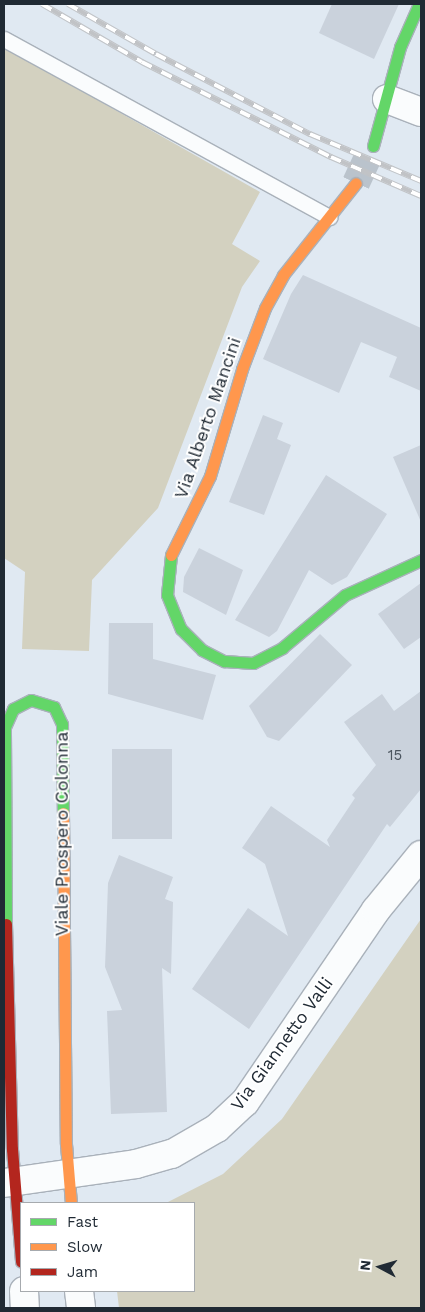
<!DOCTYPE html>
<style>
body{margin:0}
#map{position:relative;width:425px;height:1312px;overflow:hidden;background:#e0e9f2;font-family:"Work Sans",sans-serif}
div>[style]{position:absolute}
.green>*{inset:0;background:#d3d1c0}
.building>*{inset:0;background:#cad2dc;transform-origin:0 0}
.secondary-tunnel>*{height:28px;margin-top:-14px;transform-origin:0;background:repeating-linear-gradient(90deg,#bac3cc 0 28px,transparent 0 42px)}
.roads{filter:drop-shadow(1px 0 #a9b1ba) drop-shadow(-1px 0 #a9b1ba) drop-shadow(0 1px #a9b1ba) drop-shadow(0 -1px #a9b1ba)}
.lane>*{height:15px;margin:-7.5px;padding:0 7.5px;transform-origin:7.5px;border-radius:7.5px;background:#fafcfd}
.street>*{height:28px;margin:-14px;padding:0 14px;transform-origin:14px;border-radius:14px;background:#fafcfd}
.fast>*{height:11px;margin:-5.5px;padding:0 5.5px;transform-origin:5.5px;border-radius:5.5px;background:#63d668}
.slow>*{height:11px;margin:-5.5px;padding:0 5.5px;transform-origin:5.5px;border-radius:5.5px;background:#ff974d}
.jam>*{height:11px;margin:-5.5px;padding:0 5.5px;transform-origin:5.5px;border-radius:5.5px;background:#b3261e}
.rail>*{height:5.5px;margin-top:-2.75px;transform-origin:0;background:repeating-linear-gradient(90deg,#fff 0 11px,#c1c3c6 0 22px);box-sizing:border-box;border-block:1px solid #c1c3c6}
span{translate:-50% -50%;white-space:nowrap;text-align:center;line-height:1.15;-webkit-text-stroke:4px #fff;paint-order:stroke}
.number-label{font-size:15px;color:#4b555f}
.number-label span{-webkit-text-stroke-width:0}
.street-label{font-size:18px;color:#202a34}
.frame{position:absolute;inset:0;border:5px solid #202a34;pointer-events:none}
.legend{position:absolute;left:20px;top:1202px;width:175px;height:90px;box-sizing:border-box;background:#fff;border:1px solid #a6aaae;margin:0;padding:6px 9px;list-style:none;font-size:15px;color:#202a34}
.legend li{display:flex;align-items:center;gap:10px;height:25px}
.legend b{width:25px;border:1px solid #a6aaae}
.north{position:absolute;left:355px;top:1242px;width:50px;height:50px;-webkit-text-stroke:4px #fff;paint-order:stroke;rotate:276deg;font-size:14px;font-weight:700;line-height:20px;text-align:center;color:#202a34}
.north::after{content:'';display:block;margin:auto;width:18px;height:22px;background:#202a34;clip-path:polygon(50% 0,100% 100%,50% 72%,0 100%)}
</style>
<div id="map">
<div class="green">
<i style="clip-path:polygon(4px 47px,260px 192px,232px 244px,260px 261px,242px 287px,158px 508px,92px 580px,89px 651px,22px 649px,25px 572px,4px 558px)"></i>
<i style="clip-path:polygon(421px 919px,421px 1308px,119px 1308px,117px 1291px,194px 1291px,194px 1203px,166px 1203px,223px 1174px,282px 1119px)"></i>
</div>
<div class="building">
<i style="clip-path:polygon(332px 4px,399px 4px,374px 59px,319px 33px)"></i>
<i style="clip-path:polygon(303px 275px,421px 328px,421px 391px,389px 377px,397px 357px,361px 342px,339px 393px,263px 359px,291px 294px)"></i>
<i style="clip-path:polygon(263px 415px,283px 423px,277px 439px,291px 445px,264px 515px,229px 502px)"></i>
<i style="clip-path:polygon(421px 445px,421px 522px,393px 457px)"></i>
<i style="clip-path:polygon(326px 475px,387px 514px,347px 577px,332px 585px,309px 570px,277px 631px,269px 637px,235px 620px)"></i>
<i style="clip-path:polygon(199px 548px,243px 570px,226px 615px,183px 592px,184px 577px)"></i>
<i style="clip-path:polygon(421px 583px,421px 637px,404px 649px,378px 614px)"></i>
<i style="clip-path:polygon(109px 623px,153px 623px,153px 659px,216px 675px,203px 720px,108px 694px)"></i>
<i style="clip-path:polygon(320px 634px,352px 665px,279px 741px,267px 737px,249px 706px)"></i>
<i style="clip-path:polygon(421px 691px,421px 789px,390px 827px,387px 824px,249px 1029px,192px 989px,248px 908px,288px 936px,265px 864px,242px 848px,271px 806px,330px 847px,327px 840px,355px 798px,352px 795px,376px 765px,344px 722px,382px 694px,394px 711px)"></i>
<i style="left:172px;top:749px;width:90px;height:60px;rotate:90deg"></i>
<i style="clip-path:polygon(119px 855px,173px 877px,165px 899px,173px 902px,171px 974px,162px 968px,167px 1112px,111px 1114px,107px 1011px,122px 1010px,105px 967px,106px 941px,108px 883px)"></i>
</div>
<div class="secondary-tunnel">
<i style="left:356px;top:183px;width:41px;rotate:-65.3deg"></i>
</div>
<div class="roads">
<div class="lane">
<i style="left:4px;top:39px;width:371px;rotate:28.7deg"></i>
</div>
<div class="street">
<i style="left:387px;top:99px;width:36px;rotate:21deg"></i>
<i style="left:4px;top:1183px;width:133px;rotate:-8.2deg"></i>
<i style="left:136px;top:1164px;width:37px;rotate:-16deg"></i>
<i style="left:172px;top:1154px;width:52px;rotate:-30deg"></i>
<i style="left:217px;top:1128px;width:38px;rotate:-43deg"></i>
<i style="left:245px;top:1102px;width:232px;rotate:-55.7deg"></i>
<i style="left:376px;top:910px;width:71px;rotate:-50.7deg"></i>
<i style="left:24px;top:1291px;width:17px;rotate:87deg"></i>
<i style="left:79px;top:1291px;width:17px;rotate:83deg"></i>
</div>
<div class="fast">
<i style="left:373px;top:146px;width:103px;rotate:-74.7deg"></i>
<i style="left:400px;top:47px;width:47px;rotate:-66.2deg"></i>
<i style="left:171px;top:555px;width:40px;rotate:95.7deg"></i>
<i style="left:167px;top:595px;width:37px;rotate:68deg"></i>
<i style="left:181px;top:629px;width:30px;rotate:45deg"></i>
<i style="left:202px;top:650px;width:25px;rotate:27deg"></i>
<i style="left:224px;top:661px;width:29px;rotate:4deg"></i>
<i style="left:253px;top:663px;width:33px;rotate:-27deg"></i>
<i style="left:282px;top:648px;width:82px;rotate:-40.1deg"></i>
<i style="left:345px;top:595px;width:84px;rotate:-24.7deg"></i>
<i style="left:6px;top:924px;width:197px;rotate:-90.3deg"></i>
<i style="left:5px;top:727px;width:20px;rotate:-66deg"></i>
<i style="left:13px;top:709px;width:20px;rotate:-27deg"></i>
<i style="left:31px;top:700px;width:24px;rotate:17deg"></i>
<i style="left:54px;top:707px;width:19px;rotate:65deg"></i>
<i style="left:62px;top:724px;width:89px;rotate:89.4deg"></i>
</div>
<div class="slow">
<i style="left:171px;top:555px;width:88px;rotate:-63.7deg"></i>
<i style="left:210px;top:476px;width:112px;rotate:-73.3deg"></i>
<i style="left:242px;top:369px;width:65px;rotate:-69.3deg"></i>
<i style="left:265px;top:308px;width:38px;rotate:-61deg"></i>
<i style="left:283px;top:275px;width:117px;rotate:-51.6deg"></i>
<i style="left:63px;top:813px;width:331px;rotate:89.5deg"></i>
<i style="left:66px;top:1144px;width:59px;rotate:85.2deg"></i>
</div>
<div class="jam">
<i style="left:6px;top:924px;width:225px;rotate:88.5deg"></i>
<i style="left:12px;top:1149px;width:113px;rotate:85.4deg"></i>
</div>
</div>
<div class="rail">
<i style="left:42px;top:4px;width:116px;rotate:30.1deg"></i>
<i style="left:142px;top:62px;width:212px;rotate:26.7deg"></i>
<i style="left:331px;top:157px;width:98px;rotate:23.4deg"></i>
<i style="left:68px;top:4px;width:101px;rotate:29.6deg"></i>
<i style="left:156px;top:54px;width:174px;rotate:27.5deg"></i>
<i style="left:310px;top:134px;width:121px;rotate:22.9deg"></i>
</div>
<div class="number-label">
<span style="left:395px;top:756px">15</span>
</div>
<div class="street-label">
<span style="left:208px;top:418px;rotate:-71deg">Via Alberto Mancini</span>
<span style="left:62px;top:834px;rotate:-90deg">Viale Prospero Colonna</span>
<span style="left:282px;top:1044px;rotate:-54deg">Via Giannetto Valli</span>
</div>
<div class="frame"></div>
<ul class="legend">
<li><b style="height:6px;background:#63d668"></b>Fast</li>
<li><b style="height:6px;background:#ff974d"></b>Slow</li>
<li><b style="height:6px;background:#b3261e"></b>Jam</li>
</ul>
<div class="north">N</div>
</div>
